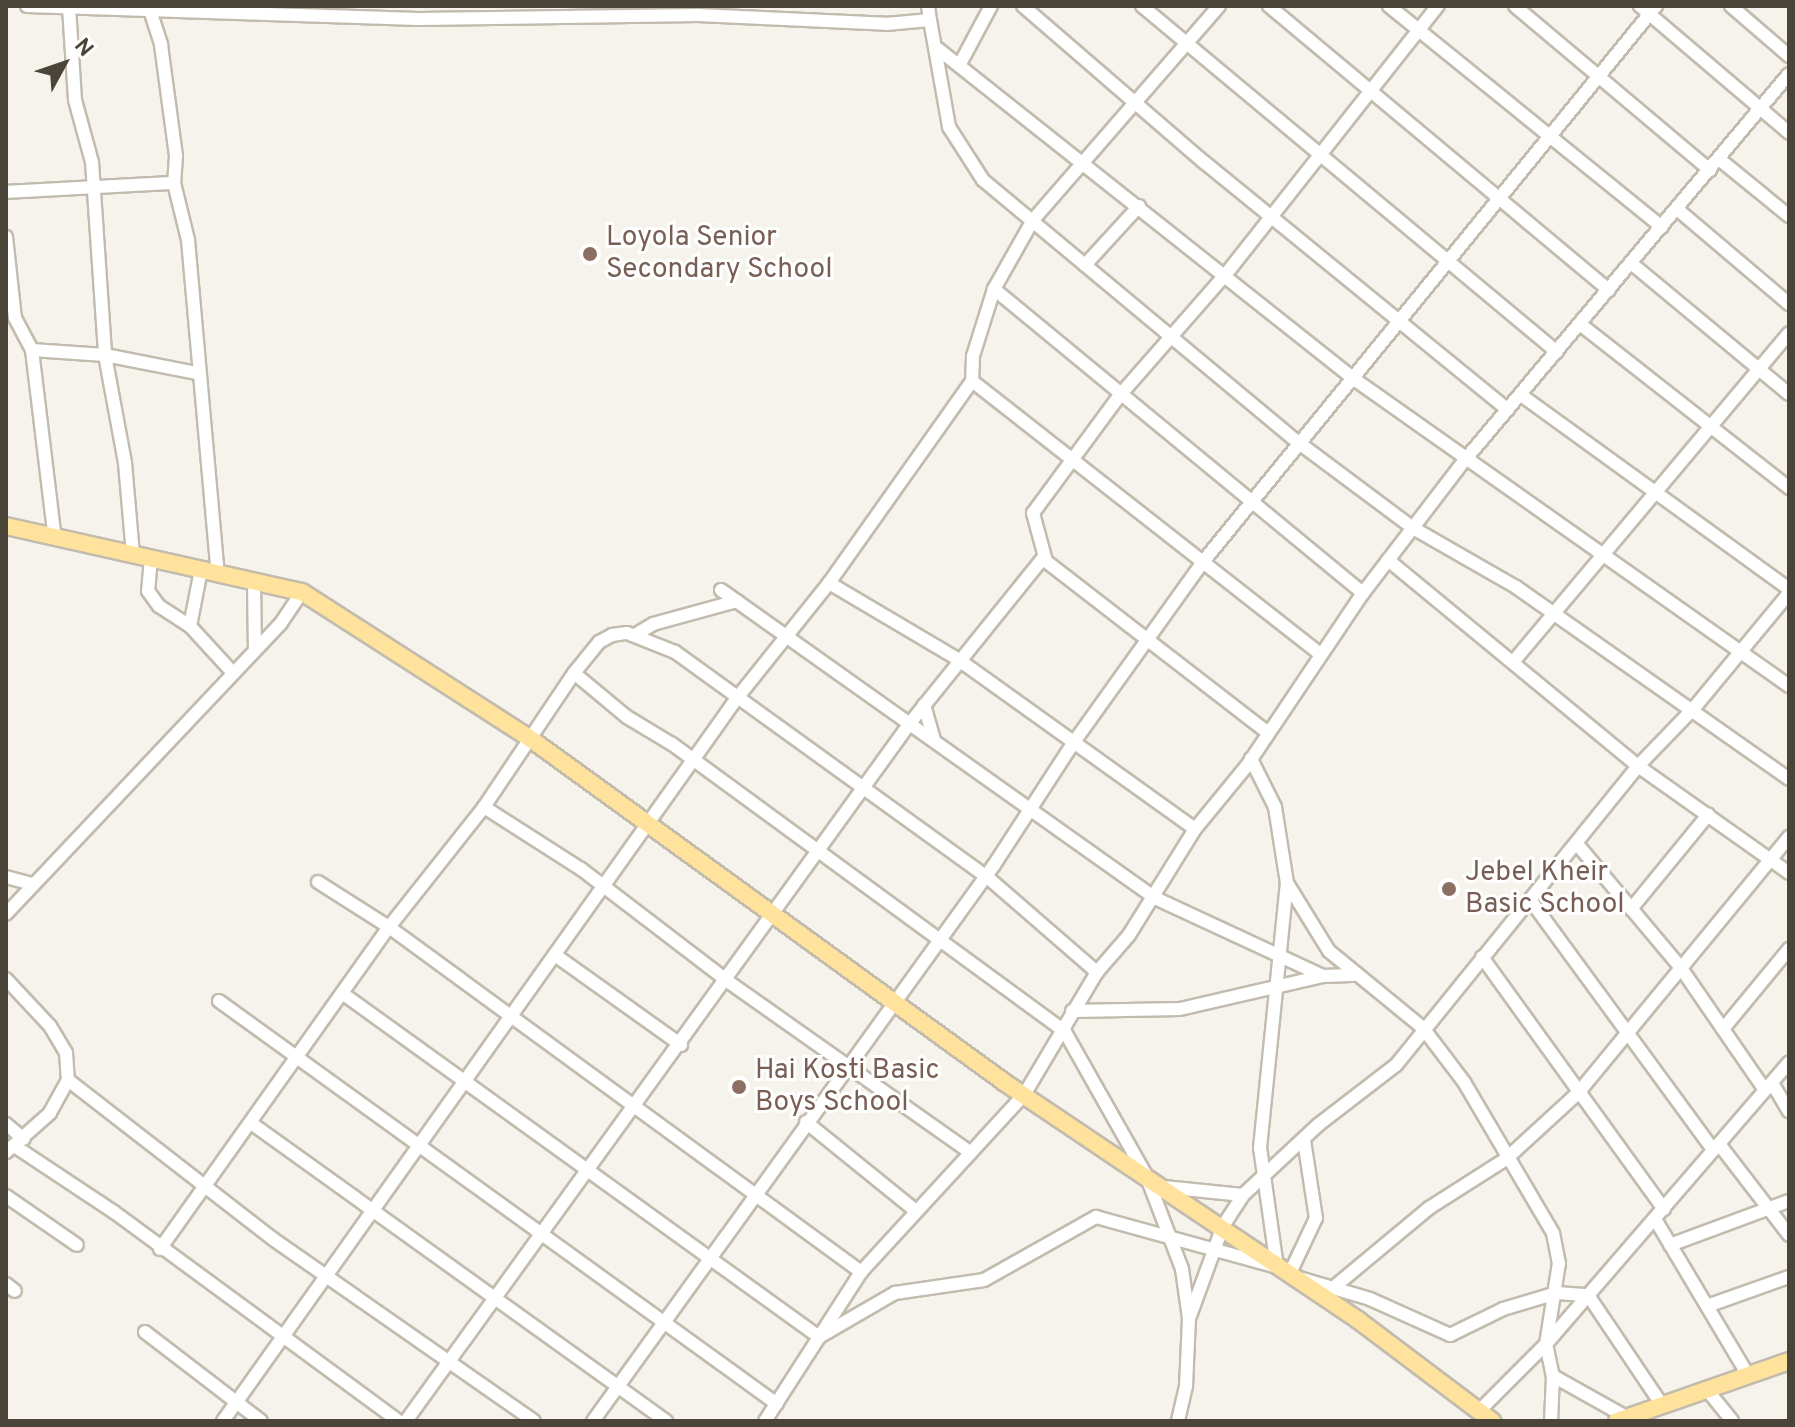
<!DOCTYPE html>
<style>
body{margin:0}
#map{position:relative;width:1795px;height:1427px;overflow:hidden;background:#f6f3ec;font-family:Overpass,sans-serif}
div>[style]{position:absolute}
.roads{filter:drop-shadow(2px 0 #c2bbae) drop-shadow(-2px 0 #c2bbae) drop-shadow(0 2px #c2bbae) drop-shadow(0 -2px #c2bbae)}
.minor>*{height:12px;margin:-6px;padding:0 6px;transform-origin:6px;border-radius:6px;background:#fff}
.major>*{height:16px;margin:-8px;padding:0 8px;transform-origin:8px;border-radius:8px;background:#ffe39c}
.dots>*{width:22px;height:22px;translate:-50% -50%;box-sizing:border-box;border:4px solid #fff;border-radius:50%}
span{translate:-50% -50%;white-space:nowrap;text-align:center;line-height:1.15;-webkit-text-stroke:6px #fff;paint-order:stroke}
.education-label{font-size:28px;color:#785e54}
.left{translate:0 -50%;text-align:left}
.frame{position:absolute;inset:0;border:8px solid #4b4439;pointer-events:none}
.north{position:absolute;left:24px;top:24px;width:80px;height:80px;-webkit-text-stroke:6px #fff;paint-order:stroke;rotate:50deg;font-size:22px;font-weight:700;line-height:32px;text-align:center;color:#4b4439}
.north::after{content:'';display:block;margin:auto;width:28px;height:36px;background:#4b4439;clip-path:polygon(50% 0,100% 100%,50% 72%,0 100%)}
</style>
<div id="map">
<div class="roads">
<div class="minor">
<i style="left:27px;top:6px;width:391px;rotate:1.9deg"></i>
<i style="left:418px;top:19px;width:280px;rotate:-0.8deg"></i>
<i style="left:698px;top:15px;width:188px;rotate:2.7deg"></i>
<i style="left:886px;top:24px;width:44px;rotate:-5.2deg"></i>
<i style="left:930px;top:20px;width:14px;rotate:-98deg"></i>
<i style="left:1023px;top:6px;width:239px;rotate:40.8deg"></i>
<i style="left:1204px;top:162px;width:392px;rotate:39.2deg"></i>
<i style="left:1142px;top:6px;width:540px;rotate:39.82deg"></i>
<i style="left:1219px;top:6px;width:284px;rotate:131deg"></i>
<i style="left:1033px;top:220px;width:79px;rotate:119.5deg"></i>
<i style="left:994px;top:289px;width:478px;rotate:39.5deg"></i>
<i style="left:1269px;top:6px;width:443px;rotate:39.9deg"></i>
<i style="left:1389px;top:6px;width:351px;rotate:39deg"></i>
<i style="left:1515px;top:6px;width:255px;rotate:40.1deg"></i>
<i style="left:1640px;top:6px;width:196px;rotate:40.4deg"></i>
<i style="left:1731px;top:6px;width:77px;rotate:40.8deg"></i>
<i style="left:69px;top:7px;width:93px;rotate:86.3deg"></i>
<i style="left:75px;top:100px;width:64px;rotate:74.7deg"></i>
<i style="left:92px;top:162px;width:193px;rotate:86.1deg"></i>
<i style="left:105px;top:355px;width:110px;rotate:79.5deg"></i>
<i style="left:125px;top:463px;width:91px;rotate:85deg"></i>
<i style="left:149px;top:7px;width:40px;rotate:72deg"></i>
<i style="left:161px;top:45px;width:112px;rotate:82.3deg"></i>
<i style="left:176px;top:156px;width:27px;rotate:94deg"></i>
<i style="left:174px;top:183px;width:59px;rotate:76.2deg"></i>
<i style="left:188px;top:240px;width:334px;rotate:84.9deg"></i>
<i style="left:930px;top:20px;width:109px;rotate:79.9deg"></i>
<i style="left:949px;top:127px;width:63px;rotate:57.3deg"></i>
<i style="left:983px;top:180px;width:411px;rotate:39.8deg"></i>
<i style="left:1299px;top:443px;width:142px;rotate:36.7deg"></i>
<i style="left:1413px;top:528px;width:119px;rotate:29.8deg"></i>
<i style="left:1516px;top:587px;width:334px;rotate:35.1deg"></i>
<i style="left:938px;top:49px;width:531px;rotate:38.42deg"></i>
<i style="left:1354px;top:379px;width:532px;rotate:35.21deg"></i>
<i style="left:960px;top:64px;width:66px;rotate:-61.9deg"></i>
<i style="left:1719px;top:159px;width:90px;rotate:39.2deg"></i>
<i style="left:6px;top:192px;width:168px;rotate:-3.1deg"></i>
<i style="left:1677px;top:209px;width:147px;rotate:40.3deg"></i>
<i style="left:6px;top:237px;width:81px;rotate:83.7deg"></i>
<i style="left:15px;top:318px;width:36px;rotate:62deg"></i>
<i style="left:32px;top:350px;width:183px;rotate:83.1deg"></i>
<i style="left:1631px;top:263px;width:205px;rotate:39.7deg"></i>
<i style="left:1085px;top:265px;width:80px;rotate:-47.5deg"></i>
<i style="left:994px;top:289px;width:70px;rotate:107.4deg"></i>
<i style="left:973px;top:356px;width:25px;rotate:92deg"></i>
<i style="left:972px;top:381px;width:441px;rotate:38.1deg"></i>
<i style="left:1580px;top:324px;width:266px;rotate:38.1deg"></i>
<i style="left:32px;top:350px;width:73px;rotate:3.9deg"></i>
<i style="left:105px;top:355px;width:94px;rotate:11.1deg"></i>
<i style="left:1521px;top:395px;width:331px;rotate:35.9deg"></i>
<i style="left:151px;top:558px;width:33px;rotate:95deg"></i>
<i style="left:148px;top:591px;width:19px;rotate:54deg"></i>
<i style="left:159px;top:606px;width:37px;rotate:33deg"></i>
<i style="left:190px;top:626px;width:64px;rotate:47.5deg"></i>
<i style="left:1388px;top:560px;width:324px;rotate:39.5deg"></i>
<i style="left:1638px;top:766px;width:185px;rotate:35.3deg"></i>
<i style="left:254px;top:581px;width:69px;rotate:89.2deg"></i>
<i style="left:829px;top:583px;width:151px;rotate:30.6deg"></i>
<i style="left:959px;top:660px;width:290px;rotate:35.6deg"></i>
<i style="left:721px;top:590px;width:532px;rotate:35.36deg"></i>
<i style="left:1155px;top:898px;width:185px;rotate:24.9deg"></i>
<i style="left:190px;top:626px;width:57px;rotate:-78.9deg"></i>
<i style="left:635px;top:635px;width:21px;rotate:-31deg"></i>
<i style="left:653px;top:624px;width:87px;rotate:-15.3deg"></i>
<i style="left:1513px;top:662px;width:429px;rotate:-50deg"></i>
<i style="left:574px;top:673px;width:69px;rotate:39.7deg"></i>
<i style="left:627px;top:717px;width:52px;rotate:31deg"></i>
<i style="left:672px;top:744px;width:487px;rotate:36.2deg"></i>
<i style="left:1065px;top:1032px;width:164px;rotate:60.5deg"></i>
<i style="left:1146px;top:1175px;width:101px;rotate:69deg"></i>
<i style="left:1182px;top:1269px;width:49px;rotate:81.9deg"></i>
<i style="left:1189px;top:1318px;width:68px;rotate:92.5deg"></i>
<i style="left:1186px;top:1386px;width:36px;rotate:103deg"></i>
<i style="left:924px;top:705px;width:36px;rotate:74deg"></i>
<i style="left:1267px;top:732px;width:279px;rotate:-142.3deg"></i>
<i style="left:1046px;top:561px;width:50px;rotate:-105.2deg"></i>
<i style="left:1033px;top:513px;width:147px;rotate:-53.6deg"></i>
<i style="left:1120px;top:395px;width:161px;rotate:-48.8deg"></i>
<i style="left:1226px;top:274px;width:342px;rotate:-51.7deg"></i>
<i style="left:484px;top:807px;width:115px;rotate:32.6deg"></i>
<i style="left:581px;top:869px;width:183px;rotate:37.4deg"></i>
<i style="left:726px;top:980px;width:299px;rotate:35.2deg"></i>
<i style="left:1577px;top:844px;width:162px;rotate:50deg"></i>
<i style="left:1681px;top:968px;width:148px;rotate:55.5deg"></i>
<i style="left:6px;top:877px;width:28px;rotate:15deg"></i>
<i style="left:318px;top:882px;width:84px;rotate:32.4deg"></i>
<i style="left:389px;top:927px;width:585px;rotate:36.16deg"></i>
<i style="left:1287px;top:883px;width:80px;rotate:58.3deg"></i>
<i style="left:1329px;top:951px;width:122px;rotate:39.3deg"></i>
<i style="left:1423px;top:1028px;width:68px;rotate:52.8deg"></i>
<i style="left:1464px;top:1082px;width:175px;rotate:59.5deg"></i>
<i style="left:1553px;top:1233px;width:31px;rotate:79deg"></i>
<i style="left:1559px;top:1263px;width:82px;rotate:99.1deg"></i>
<i style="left:1546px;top:1344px;width:33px;rotate:78deg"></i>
<i style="left:1553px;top:1376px;width:45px;rotate:92.5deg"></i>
<i style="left:1531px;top:901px;width:308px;rotate:53.8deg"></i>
<i style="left:1631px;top:909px;width:122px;rotate:-50.7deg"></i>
<i style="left:6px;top:914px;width:400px;rotate:-46.6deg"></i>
<i style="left:281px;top:623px;width:37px;rotate:-56deg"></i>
<i style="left:555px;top:955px;width:155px;rotate:35.5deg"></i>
<i style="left:1482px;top:957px;width:311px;rotate:54.2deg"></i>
<i style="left:6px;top:979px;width:64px;rotate:46.9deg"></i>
<i style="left:50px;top:1026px;width:31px;rotate:59deg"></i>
<i style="left:66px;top:1053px;width:27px;rotate:86deg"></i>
<i style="left:68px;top:1080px;width:38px;rotate:119deg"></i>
<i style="left:50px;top:1113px;width:59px;rotate:138.4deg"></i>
<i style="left:342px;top:993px;width:588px;rotate:35.8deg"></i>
<i style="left:819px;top:1337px;width:88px;rotate:-30.1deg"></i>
<i style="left:895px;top:1293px;width:90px;rotate:-8.3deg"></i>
<i style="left:984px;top:1280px;width:129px;rotate:-29.4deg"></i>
<i style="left:1096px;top:1217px;width:188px;rotate:15.4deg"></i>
<i style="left:1277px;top:1267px;width:120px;rotate:-98.1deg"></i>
<i style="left:1260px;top:1148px;width:266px;rotate:-84.2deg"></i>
<i style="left:1287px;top:883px;width:77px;rotate:-99deg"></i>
<i style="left:1275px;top:807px;width:54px;rotate:-116.6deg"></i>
<i style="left:219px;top:1001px;width:688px;rotate:35.84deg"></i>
<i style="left:1072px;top:1011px;width:108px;rotate:-1.1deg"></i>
<i style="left:1180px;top:1009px;width:147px;rotate:-13deg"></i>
<i style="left:1323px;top:976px;width:35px;rotate:-2deg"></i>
<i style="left:1723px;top:1029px;width:104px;rotate:-50.5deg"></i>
<i style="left:68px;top:1080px;width:259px;rotate:37.8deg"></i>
<i style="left:273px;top:1239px;width:318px;rotate:34.9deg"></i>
<i style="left:1772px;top:1083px;width:33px;rotate:59deg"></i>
<i style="left:806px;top:1122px;width:141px;rotate:39deg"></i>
<i style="left:251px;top:1123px;width:511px;rotate:35.68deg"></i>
<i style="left:6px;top:1124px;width:23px;rotate:40deg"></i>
<i style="left:1304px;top:1140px;width:79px;rotate:81.3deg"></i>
<i style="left:1316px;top:1218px;width:63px;rotate:115.3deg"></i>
<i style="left:1289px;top:1275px;width:84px;rotate:16.5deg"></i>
<i style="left:1370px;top:1299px;width:88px;rotate:24.2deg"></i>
<i style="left:1450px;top:1335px;width:59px;rotate:-26.1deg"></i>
<i style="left:1503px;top:1309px;width:56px;rotate:-16.5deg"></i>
<i style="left:1557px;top:1293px;width:31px;rotate:4deg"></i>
<i style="left:1588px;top:1295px;width:133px;rotate:56.1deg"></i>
<i style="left:1719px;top:1144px;width:115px;rotate:52.4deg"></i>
<i style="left:16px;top:1147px;width:118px;rotate:33.6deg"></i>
<i style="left:114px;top:1212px;width:353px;rotate:36.3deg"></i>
<i style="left:1164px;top:1187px;width:79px;rotate:5.8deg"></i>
<i style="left:6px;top:1196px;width:86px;rotate:34.6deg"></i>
<i style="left:1655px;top:1219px;width:182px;rotate:59.2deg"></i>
<i style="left:1670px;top:1245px;width:127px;rotate:-20.3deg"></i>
<i style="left:160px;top:1249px;width:395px;rotate:-54.6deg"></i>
<i style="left:389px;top:927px;width:153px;rotate:-51.6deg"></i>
<i style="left:484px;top:807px;width:161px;rotate:-56.1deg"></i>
<i style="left:574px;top:673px;width:40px;rotate:-51deg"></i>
<i style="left:599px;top:642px;width:15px;rotate:-28deg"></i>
<i style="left:612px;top:635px;width:15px;rotate:-8deg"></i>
<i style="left:627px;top:633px;width:52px;rotate:21.6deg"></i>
<i style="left:675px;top:652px;width:383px;rotate:35.8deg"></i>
<i style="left:986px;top:876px;width:147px;rotate:40.9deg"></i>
<i style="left:6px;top:1284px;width:11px;rotate:38deg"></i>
<i style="left:1334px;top:1287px;width:124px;rotate:-39.7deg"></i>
<i style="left:1429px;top:1208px;width:91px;rotate:-32.5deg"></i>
<i style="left:1506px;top:1159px;width:98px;rotate:-42.5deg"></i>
<i style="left:1578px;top:1093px;width:332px;rotate:-50.5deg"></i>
<i style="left:1707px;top:1306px;width:87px;rotate:-19.5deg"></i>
<i style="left:1190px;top:1316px;width:96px;rotate:-69.9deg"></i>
<i style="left:1223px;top:1226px;width:37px;rotate:-57deg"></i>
<i style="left:1243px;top:1195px;width:103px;rotate:-43deg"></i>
<i style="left:1318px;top:1125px;width:98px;rotate:-37.6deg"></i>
<i style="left:1396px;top:1065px;width:385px;rotate:-51deg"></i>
<i style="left:1638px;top:766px;width:81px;rotate:-46deg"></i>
<i style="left:1694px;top:708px;width:149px;rotate:-50.4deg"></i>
<i style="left:145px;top:1332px;width:146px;rotate:37.5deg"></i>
<i style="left:1553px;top:1376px;width:88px;rotate:29.2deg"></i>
<i style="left:1708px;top:1391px;width:38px;rotate:51deg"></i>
<i style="left:1479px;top:1411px;width:95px;rotate:-45deg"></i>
<i style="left:1546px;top:1344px;width:372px;rotate:-49.2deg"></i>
<i style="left:223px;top:1421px;width:887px;rotate:-54.59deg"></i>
<i style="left:737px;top:698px;width:147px;rotate:-51.3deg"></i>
<i style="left:829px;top:583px;width:247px;rotate:-54.7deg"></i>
<i style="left:406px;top:1421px;width:861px;rotate:-54.17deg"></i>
<i style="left:910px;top:723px;width:212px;rotate:-51.1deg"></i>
<i style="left:593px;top:1421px;width:686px;rotate:-54.2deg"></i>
<i style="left:994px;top:865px;width:147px;rotate:-57deg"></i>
<i style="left:1074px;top:742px;width:220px;rotate:-54.4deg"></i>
<i style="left:1202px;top:563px;width:719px;rotate:-50.82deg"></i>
<i style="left:765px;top:1421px;width:177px;rotate:-57.2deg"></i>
<i style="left:861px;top:1272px;width:241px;rotate:-47.4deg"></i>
<i style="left:1024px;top:1095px;width:143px;rotate:-59.3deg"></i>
<i style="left:1097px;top:972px;width:49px;rotate:-49.1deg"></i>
<i style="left:1129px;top:935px;width:125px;rotate:-58.1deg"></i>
<i style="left:1195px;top:829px;width:80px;rotate:-50.6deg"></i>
<i style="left:1246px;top:767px;width:210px;rotate:-56.1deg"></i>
<i style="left:1363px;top:593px;width:166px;rotate:-52.6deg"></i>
<i style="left:1464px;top:461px;width:505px;rotate:-49.98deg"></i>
</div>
<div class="major">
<i style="left:6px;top:526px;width:303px;rotate:12.6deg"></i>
<i style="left:302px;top:592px;width:269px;rotate:32.7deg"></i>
<i style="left:528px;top:737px;width:588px;rotate:35.93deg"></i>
<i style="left:1004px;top:1082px;width:427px;rotate:33.9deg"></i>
<i style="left:1358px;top:1320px;width:168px;rotate:37deg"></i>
<i style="left:1617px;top:1421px;width:182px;rotate:-19.2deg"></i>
</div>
</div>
<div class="dots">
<i style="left:590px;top:254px;background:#8d6e63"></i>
<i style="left:1449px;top:889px;background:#8d6e63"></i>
<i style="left:739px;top:1087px;background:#8d6e63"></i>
</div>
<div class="education-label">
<span class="left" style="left:606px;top:254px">Loyola Senior<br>Secondary School</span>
<span class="left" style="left:1465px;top:889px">Jebel Kheir<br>Basic School</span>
<span class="left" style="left:755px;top:1087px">Hai Kosti Basic<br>Boys School</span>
</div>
<div class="frame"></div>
<div class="north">N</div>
</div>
